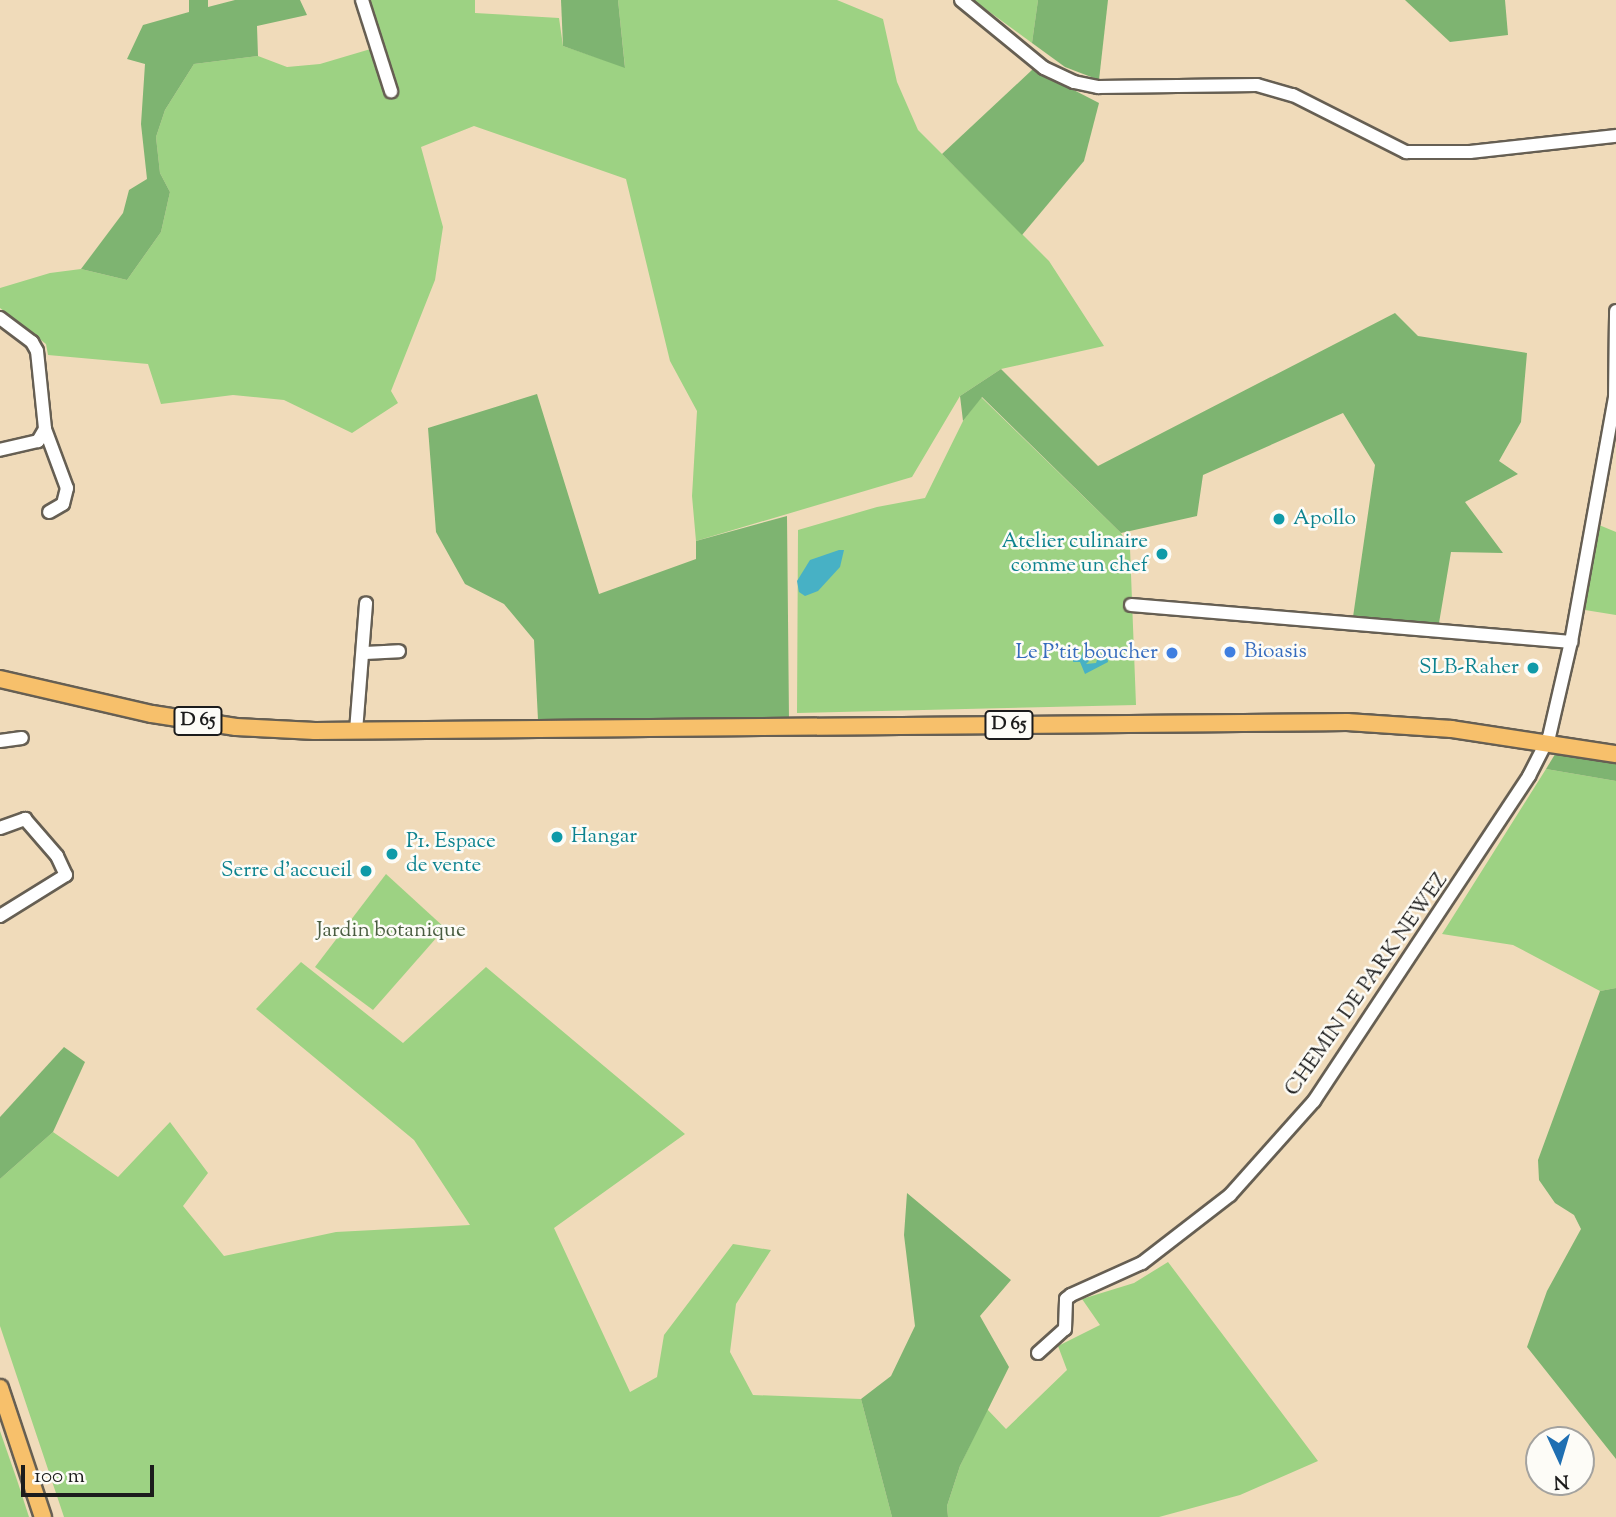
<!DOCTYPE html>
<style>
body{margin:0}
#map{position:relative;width:1616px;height:1517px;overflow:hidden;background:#f0dbba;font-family:"Sorts Mill Goudy",serif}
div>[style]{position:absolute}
.green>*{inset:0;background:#9dd283}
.forest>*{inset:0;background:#7eb471}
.water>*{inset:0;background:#47b1c5}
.roads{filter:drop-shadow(2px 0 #665f53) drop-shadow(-2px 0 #665f53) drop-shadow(0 2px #665f53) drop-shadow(0 -2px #665f53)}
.minor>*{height:12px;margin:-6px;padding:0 6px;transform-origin:6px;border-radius:6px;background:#fff}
.major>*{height:16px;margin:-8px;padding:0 8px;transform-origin:8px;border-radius:8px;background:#f7c06b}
.dots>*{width:19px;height:19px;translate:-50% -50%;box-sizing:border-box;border:4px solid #fdfcf7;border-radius:50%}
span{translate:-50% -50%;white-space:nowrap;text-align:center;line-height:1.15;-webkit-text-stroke:5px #fdfcf7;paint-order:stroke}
.shield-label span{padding:2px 5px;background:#fdfcf7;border:2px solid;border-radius:5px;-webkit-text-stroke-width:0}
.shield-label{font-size:19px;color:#1c1c1c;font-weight:700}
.culture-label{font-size:21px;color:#0d838f}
.left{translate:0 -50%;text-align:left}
.right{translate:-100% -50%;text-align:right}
.shop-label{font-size:21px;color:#366cbe}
.park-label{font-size:21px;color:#495c40}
.street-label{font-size:21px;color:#1c1c1c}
.north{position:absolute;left:1525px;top:1426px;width:70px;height:70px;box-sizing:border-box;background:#fdfcf7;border:2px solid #a3a29f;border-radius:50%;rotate:176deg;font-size:19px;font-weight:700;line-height:28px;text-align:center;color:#1c1c1c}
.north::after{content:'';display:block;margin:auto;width:24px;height:32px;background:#1f6fb2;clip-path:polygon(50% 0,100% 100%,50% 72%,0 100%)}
.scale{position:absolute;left:21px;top:1465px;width:133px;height:32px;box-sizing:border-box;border:4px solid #1c1c1c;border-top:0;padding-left:9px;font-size:21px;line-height:24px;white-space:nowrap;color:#1c1c1c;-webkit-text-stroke:5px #fdfcf7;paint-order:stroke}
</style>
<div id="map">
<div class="green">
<i style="clip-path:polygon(359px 0,475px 0,475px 13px,559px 18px,563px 46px,625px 67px,618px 0,837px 0,883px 19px,897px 82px,918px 130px,1049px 261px,1104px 346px,1001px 369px,960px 396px,912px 477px,696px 541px,692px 496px,697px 411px,670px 361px,626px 179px,474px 126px,421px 147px,443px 227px,435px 280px,391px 391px,398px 403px,352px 433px,284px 400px,233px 395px,161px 404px,148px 364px,48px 355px,46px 344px,0 308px,0 288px,50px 273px,81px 269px,127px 280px,161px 232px,170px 192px,160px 173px,156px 137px,165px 110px,194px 64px,258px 56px,287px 67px,320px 64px,374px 48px)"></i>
<i style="clip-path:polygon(973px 0,1038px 0,1032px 43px)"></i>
<i style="clip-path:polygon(981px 397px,1121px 533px,1130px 548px,1136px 705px,797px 713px,798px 530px,877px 507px,925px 498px,963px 421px)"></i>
<i style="clip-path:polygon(1599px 525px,1616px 532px,1616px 615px,1585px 610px)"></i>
<i style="clip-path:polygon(1546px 769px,1616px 781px,1616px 988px,1600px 991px,1513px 945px,1442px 934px)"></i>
<i style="clip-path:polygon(386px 874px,445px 928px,373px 1010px,315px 967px)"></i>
<i style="clip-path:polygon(301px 962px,403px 1043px,486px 967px,685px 1134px,554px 1228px,630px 1392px,657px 1377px,664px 1335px,733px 1244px,771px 1250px,736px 1304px,730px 1352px,753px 1395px,861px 1399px,892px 1517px,64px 1517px,0 1326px,0 1179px,53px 1132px,118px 1177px,170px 1122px,208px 1173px,183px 1206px,224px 1256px,336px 1232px,470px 1225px,414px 1140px,256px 1009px)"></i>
<i style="clip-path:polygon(1168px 1262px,1318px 1461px,1240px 1495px,1159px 1517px,948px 1517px,947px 1506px,960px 1466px,987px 1409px,1006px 1429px,1067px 1370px,1058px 1346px,1100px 1325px,1082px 1299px,1134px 1283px)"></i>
<i style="clip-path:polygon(0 1431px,17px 1480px,29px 1517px,0 1517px)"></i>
</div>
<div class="forest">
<i style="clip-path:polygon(189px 0,208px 0,208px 7px,235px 0,300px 0,307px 15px,257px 26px,258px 56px,194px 64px,165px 110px,156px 137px,160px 173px,170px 192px,161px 232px,127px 280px,81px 269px,123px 213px,129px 190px,147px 179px,141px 124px,145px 64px,127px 59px,143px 25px,189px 12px)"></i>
<i style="clip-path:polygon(561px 0,618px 0,625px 68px,563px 46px)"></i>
<i style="clip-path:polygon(1038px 0,1108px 0,1099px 80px,1065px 67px,1032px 43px)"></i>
<i style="clip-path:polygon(1405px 0,1505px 0,1508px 35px,1450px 42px)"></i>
<i style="clip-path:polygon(1033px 69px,1099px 103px,1084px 161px,1022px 235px,942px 154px)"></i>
<i style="clip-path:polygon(1395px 313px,1418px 336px,1527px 353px,1521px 422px,1499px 461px,1518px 474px,1465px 502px,1503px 553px,1451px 552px,1439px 623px,1353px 617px,1375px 465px,1343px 413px,1203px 475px,1197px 516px,1121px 533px,982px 397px,963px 421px,960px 396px,1001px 369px,1098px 466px)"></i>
<i style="clip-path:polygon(537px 394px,599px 594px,696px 559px,696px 541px,787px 516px,789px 720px,538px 720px,534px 640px,504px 604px,465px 584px,436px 532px,428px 428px)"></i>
<i style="clip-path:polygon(1557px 751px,1616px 761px,1616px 781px,1546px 769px)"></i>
<i style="clip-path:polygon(1616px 988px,1616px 1459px,1527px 1347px,1547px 1291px,1581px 1229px,1574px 1215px,1555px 1203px,1539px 1180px,1538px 1160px,1600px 991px)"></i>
<i style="clip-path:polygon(64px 1047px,85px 1062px,53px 1132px,0 1179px,0 1117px)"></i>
<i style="clip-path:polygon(907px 1193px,1011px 1280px,980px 1316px,1009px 1367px,960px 1466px,947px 1506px,948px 1517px,892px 1517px,861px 1399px,891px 1376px,915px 1326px,904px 1235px)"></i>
</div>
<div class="water">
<i style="clip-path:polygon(839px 550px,844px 550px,840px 567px,818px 591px,805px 596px,799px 592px,797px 581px,810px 560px)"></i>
<i style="clip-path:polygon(1084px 648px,1090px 660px,1086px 664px,1096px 663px,1099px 654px,1107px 654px,1108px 662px,1085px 674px,1080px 662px,1073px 662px,1074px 656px,1081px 658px)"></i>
</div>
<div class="roads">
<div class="minor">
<i style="left:362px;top:0;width:96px;rotate:72.3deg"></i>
<i style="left:961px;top:0;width:107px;rotate:39.3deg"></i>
<i style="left:1044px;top:68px;width:33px;rotate:25deg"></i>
<i style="left:1074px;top:82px;width:25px;rotate:12deg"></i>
<i style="left:1098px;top:87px;width:159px;rotate:-0.7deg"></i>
<i style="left:1257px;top:85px;width:37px;rotate:16deg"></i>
<i style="left:1293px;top:95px;width:127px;rotate:26.8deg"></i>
<i style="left:1406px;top:152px;width:64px"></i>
<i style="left:1470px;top:152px;width:147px;rotate:-6.3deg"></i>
<i style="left:0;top:318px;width:40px;rotate:37deg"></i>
<i style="left:32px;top:342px;width:10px;rotate:61deg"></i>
<i style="left:37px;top:351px;width:78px;rotate:84.1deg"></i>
<i style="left:45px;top:429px;width:14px;rotate:120deg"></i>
<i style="left:38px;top:441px;width:39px;rotate:167deg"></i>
<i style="left:45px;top:429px;width:63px;rotate:69.6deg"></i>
<i style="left:67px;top:488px;width:16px;rotate:104deg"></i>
<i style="left:63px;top:504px;width:16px;rotate:150deg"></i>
<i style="left:1131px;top:605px;width:442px;rotate:4.8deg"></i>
<i style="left:365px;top:653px;width:34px;rotate:-3deg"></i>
<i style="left:356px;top:731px;width:128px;rotate:-85.5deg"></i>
<i style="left:0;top:741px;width:22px;rotate:-8deg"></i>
<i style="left:0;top:828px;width:27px;rotate:-20deg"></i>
<i style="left:25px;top:819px;width:49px;rotate:49.1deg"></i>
<i style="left:57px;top:856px;width:21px;rotate:65deg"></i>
<i style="left:66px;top:875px;width:78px;rotate:148.2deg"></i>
<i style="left:1038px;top:1353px;width:36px;rotate:-42deg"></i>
<i style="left:1065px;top:1329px;width:30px;rotate:-88deg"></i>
<i style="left:1066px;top:1299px;width:6px;rotate:-39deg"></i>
<i style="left:1071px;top:1295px;width:78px;rotate:-24.3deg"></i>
<i style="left:1142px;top:1263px;width:111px;rotate:-37.7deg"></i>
<i style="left:1230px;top:1195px;width:126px;rotate:-48.2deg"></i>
<i style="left:1314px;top:1101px;width:390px;rotate:-56.5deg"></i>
<i style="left:1529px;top:776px;width:44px;rotate:-62.9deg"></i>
<i style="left:1549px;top:737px;width:98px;rotate:-77deg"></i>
<i style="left:1571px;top:642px;width:248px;rotate:-79.8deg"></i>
<i style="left:1615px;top:398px;width:87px;rotate:-89.3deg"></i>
</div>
<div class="major">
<i style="left:0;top:679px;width:156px;rotate:13deg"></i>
<i style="left:152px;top:714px;width:85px;rotate:8.8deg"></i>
<i style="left:236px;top:727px;width:79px;rotate:2.9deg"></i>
<i style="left:315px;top:731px;width:1032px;rotate:-0.5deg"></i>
<i style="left:1347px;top:722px;width:105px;rotate:3.8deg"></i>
<i style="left:1452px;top:729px;width:166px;rotate:8.7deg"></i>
<i style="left:0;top:1388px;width:136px;rotate:71.6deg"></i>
</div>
</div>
<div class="dots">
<i style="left:1279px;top:519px;background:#0f9aa8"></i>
<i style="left:1162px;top:554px;background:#0f9aa8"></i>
<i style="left:1230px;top:652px;background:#3f7fe0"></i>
<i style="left:1172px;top:653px;background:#3f7fe0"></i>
<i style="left:1533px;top:668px;background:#0f9aa8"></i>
<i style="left:557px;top:837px;background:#0f9aa8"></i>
<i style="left:392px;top:854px;background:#0f9aa8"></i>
<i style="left:366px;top:871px;background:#0f9aa8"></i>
</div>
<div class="shield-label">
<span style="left:198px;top:721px">D 65</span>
<span style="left:1009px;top:725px">D 65</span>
</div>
<div class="culture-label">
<span class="left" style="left:1293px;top:519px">Apollo</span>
<span class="right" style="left:1148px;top:554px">Atelier culinaire<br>comme un chef</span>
<span class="right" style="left:1519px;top:668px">SLB-Raher</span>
<span class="left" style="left:571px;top:837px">Hangar</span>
<span class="left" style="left:406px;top:854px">P1. Espace<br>de vente</span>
<span class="right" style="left:352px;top:871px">Serre d'accueil</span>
</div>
<div class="shop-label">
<span class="left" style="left:1244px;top:652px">Bioasis</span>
<span class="right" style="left:1158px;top:653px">Le P'tit boucher</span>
</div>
<div class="park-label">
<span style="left:391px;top:931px">Jardin botanique</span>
</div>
<div class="street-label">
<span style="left:1367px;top:985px;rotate:-55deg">CHEMIN DE PARK NEWEZ</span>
</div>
<div class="north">N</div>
<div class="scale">100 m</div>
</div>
